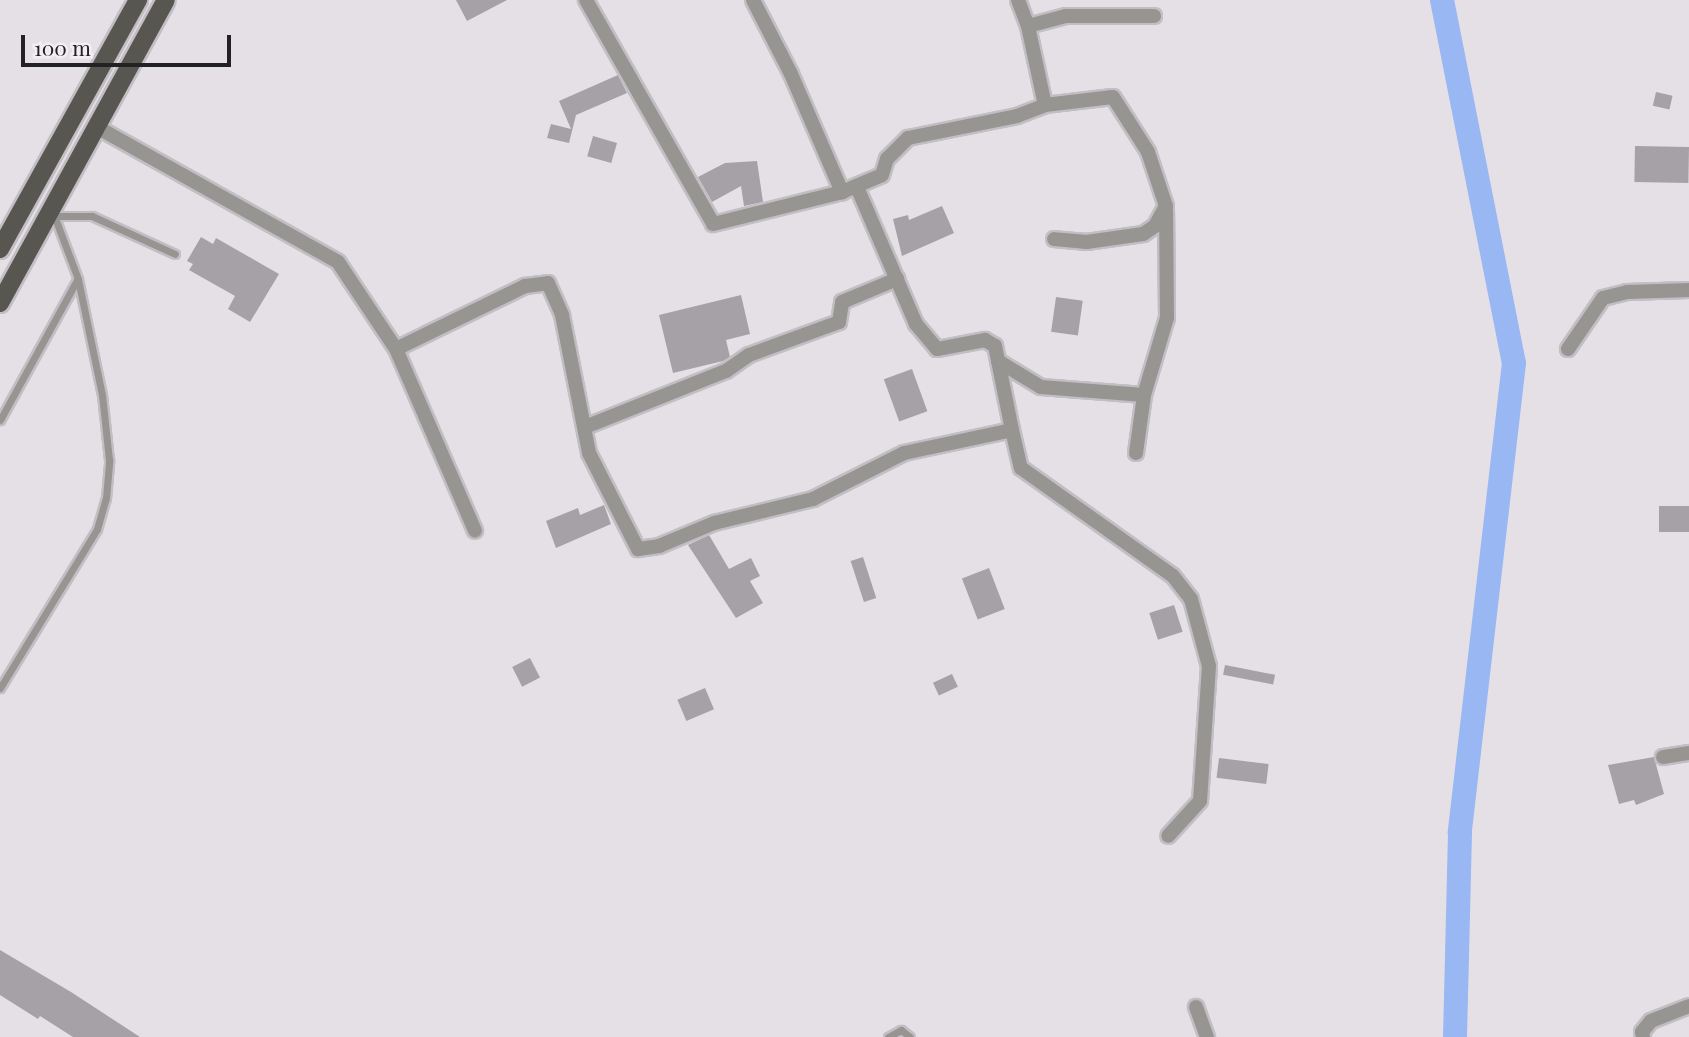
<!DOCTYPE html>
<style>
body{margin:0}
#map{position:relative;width:1689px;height:1037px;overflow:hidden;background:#e5e0e6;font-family:"Playfair Display",serif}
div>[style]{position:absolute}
.river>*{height:24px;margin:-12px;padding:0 12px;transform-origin:12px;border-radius:12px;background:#99b7f3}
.building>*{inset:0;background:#a5a1a7;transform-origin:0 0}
.roads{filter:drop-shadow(2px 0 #c2bec3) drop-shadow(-2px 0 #c2bec3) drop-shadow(0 2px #c2bec3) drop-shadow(0 -2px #c2bec3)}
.service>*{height:7px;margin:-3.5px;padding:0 3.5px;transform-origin:3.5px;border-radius:3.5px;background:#969592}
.minor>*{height:14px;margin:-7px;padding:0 7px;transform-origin:7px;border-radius:7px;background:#969592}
.primary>*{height:18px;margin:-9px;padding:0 9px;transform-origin:9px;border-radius:9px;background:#585651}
span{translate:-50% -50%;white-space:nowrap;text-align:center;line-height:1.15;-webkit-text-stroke:5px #f2eef4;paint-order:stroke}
.scale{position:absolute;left:21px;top:35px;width:210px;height:32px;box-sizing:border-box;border:4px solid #222123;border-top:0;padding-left:9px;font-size:21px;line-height:24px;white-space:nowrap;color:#222123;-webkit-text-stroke:5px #f2eef4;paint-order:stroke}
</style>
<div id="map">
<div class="river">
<i style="left:1442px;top:0;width:370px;rotate:78.8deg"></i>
<i style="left:1514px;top:363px;width:473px;rotate:96.6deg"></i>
<i style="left:1460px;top:833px;width:204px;rotate:91.4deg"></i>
</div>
<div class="building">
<i style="clip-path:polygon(456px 0,507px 0,467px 21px)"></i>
<i style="clip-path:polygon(618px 75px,627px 93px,576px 115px,569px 143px,547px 138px,551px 124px,571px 129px,559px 101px)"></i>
<i style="left:1656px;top:92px;width:17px;height:14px;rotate:13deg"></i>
<i style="left:593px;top:136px;width:25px;height:21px;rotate:16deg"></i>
<i style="left:1635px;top:146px;width:54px;height:36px;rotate:1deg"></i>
<i style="clip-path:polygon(757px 161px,763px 202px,744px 206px,741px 186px,712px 202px,698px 177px,725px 163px)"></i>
<i style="clip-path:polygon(942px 206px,954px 233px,902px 256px,893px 219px,908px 215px,909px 220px)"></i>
<i style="clip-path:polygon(201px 237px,213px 244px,216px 238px,279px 274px,250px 322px,228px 309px,235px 296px,189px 270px,193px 264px,187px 261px)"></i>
<i style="clip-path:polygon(741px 295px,750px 334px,726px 340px,730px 357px,723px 361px,673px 373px,659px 315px)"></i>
<i style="left:1056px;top:297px;width:27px;height:35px;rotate:8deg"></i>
<i style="left:912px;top:369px;width:45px;height:30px;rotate:70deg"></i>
<i style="clip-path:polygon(604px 505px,611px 524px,556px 548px,546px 521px,578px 508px,580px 515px)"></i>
<i style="left:1689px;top:506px;width:26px;height:30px;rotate:90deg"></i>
<i style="clip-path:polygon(709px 535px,729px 569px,751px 558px,760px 576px,750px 581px,763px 603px,736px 618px,688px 545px)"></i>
<i style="left:863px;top:557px;width:43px;height:13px;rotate:72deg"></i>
<i style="left:989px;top:568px;width:44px;height:29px;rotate:69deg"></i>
<i style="left:1174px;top:605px;width:28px;height:26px;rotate:72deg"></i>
<i style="left:530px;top:658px;width:22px;height:20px;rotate:63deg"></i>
<i style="left:1225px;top:665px;width:51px;height:10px;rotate:11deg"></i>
<i style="left:952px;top:674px;width:14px;height:21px;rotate:65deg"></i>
<i style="left:705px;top:688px;width:23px;height:30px;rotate:67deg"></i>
<i style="clip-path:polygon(1654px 757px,1664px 794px,1636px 805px,1634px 800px,1619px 804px,1608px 765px)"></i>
<i style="left:1219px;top:758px;width:50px;height:20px;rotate:7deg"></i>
<i style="clip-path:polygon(0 950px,71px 992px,140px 1037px,73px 1037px,40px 1016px,38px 1019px,0 995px)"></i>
</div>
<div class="roads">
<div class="service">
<i style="left:55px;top:216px;width:37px"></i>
<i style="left:92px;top:216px;width:91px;rotate:24.6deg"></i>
<i style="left:0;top:420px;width:160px;rotate:-61.2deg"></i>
<i style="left:0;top:688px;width:186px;rotate:-58.6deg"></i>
<i style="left:97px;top:529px;width:32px;rotate:-74deg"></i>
<i style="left:106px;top:498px;width:38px;rotate:-85deg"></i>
<i style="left:109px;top:460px;width:65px;rotate:-96.1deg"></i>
<i style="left:102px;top:395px;width:118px;rotate:-101.7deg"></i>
<i style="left:78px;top:279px;width:71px;rotate:-110.7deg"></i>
<i style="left:888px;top:1037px;width:15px;rotate:-28deg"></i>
<i style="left:901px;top:1030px;width:11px;rotate:38deg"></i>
</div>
<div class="minor">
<i style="left:586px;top:0;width:257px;rotate:60.4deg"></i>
<i style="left:713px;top:224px;width:133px;rotate:-13.9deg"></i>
<i style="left:753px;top:0;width:83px;rotate:62.8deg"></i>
<i style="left:791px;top:74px;width:129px;rotate:66.6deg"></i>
<i style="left:842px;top:192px;width:43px;rotate:-23deg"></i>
<i style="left:882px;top:175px;width:17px;rotate:-73deg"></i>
<i style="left:887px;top:159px;width:30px;rotate:-45deg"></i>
<i style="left:908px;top:138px;width:111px;rotate:-11.4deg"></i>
<i style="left:1017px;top:116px;width:30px;rotate:-21deg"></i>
<i style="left:1018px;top:0;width:28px;rotate:69deg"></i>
<i style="left:1028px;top:26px;width:39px;rotate:-15deg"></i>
<i style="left:1066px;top:16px;width:88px"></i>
<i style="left:1028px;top:26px;width:81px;rotate:77.9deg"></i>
<i style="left:1045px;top:105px;width:68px;rotate:-6.7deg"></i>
<i style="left:1113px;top:97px;width:65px;rotate:57.5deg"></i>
<i style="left:1148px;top:152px;width:57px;rotate:71.6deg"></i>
<i style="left:1166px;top:206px;width:23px;rotate:119deg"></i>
<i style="left:1155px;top:226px;width:14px;rotate:146deg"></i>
<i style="left:1143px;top:234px;width:57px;rotate:171.9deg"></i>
<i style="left:1087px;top:242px;width:33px;rotate:-175deg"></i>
<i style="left:95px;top:126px;width:278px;rotate:29.2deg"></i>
<i style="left:338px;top:262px;width:105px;rotate:56.3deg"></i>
<i style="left:396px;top:349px;width:144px;rotate:-26deg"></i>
<i style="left:525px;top:286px;width:23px;rotate:-7deg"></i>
<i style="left:548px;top:283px;width:35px;rotate:66deg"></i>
<i style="left:562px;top:315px;width:141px;rotate:78.9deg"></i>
<i style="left:589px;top:453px;width:108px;rotate:63deg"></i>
<i style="left:638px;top:549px;width:21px;rotate:-8deg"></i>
<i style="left:659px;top:546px;width:60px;rotate:-22.7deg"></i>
<i style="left:714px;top:523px;width:102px;rotate:-13.6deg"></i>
<i style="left:813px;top:499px;width:102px;rotate:-26.8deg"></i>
<i style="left:904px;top:453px;width:110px;rotate:-12deg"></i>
<i style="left:1012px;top:430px;width:86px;rotate:-101.4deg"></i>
<i style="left:995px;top:346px;width:12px;rotate:-149deg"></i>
<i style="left:985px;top:340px;width:49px;rotate:169.4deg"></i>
<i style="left:937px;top:349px;width:33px;rotate:-130deg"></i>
<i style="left:916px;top:324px;width:149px;rotate:-113.3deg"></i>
<i style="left:396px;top:349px;width:198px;rotate:66.5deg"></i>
<i style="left:1568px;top:349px;width:62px;rotate:-55.5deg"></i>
<i style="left:1603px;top:298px;width:25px;rotate:-14deg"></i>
<i style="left:1627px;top:292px;width:62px;rotate:-1.8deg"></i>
<i style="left:998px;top:361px;width:50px;rotate:31.2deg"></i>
<i style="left:1041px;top:387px;width:103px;rotate:4.4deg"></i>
<i style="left:585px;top:427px;width:152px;rotate:-21.7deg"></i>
<i style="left:726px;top:371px;width:28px;rotate:-35deg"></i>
<i style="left:749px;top:355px;width:96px;rotate:-20.1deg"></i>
<i style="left:839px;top:322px;width:20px;rotate:-81deg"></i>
<i style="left:842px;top:302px;width:60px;rotate:-22.7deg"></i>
<i style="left:1012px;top:430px;width:39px;rotate:77deg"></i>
<i style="left:1021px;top:468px;width:186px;rotate:35.4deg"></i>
<i style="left:1173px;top:576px;width:29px;rotate:52deg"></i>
<i style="left:1191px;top:599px;width:69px;rotate:75deg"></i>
<i style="left:1209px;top:666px;width:135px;rotate:93.8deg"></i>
<i style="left:1200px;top:801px;width:47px;rotate:132.4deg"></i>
<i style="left:1136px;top:453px;width:59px;rotate:-82.1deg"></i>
<i style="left:1144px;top:395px;width:80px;rotate:-73.4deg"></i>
<i style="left:1167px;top:318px;width:107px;rotate:-90.5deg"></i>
<i style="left:1663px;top:757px;width:26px;rotate:-9deg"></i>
<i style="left:1196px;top:1007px;width:32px;rotate:70deg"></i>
<i style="left:1643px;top:1037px;width:5px;rotate:-101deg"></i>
<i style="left:1642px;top:1032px;width:14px;rotate:-51deg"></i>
<i style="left:1651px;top:1021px;width:41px;rotate:-21.5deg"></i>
</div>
<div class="primary">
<i style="left:0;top:249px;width:285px;rotate:-61deg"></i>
<i style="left:0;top:303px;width:345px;rotate:-61.3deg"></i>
</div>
</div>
<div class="scale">100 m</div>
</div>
